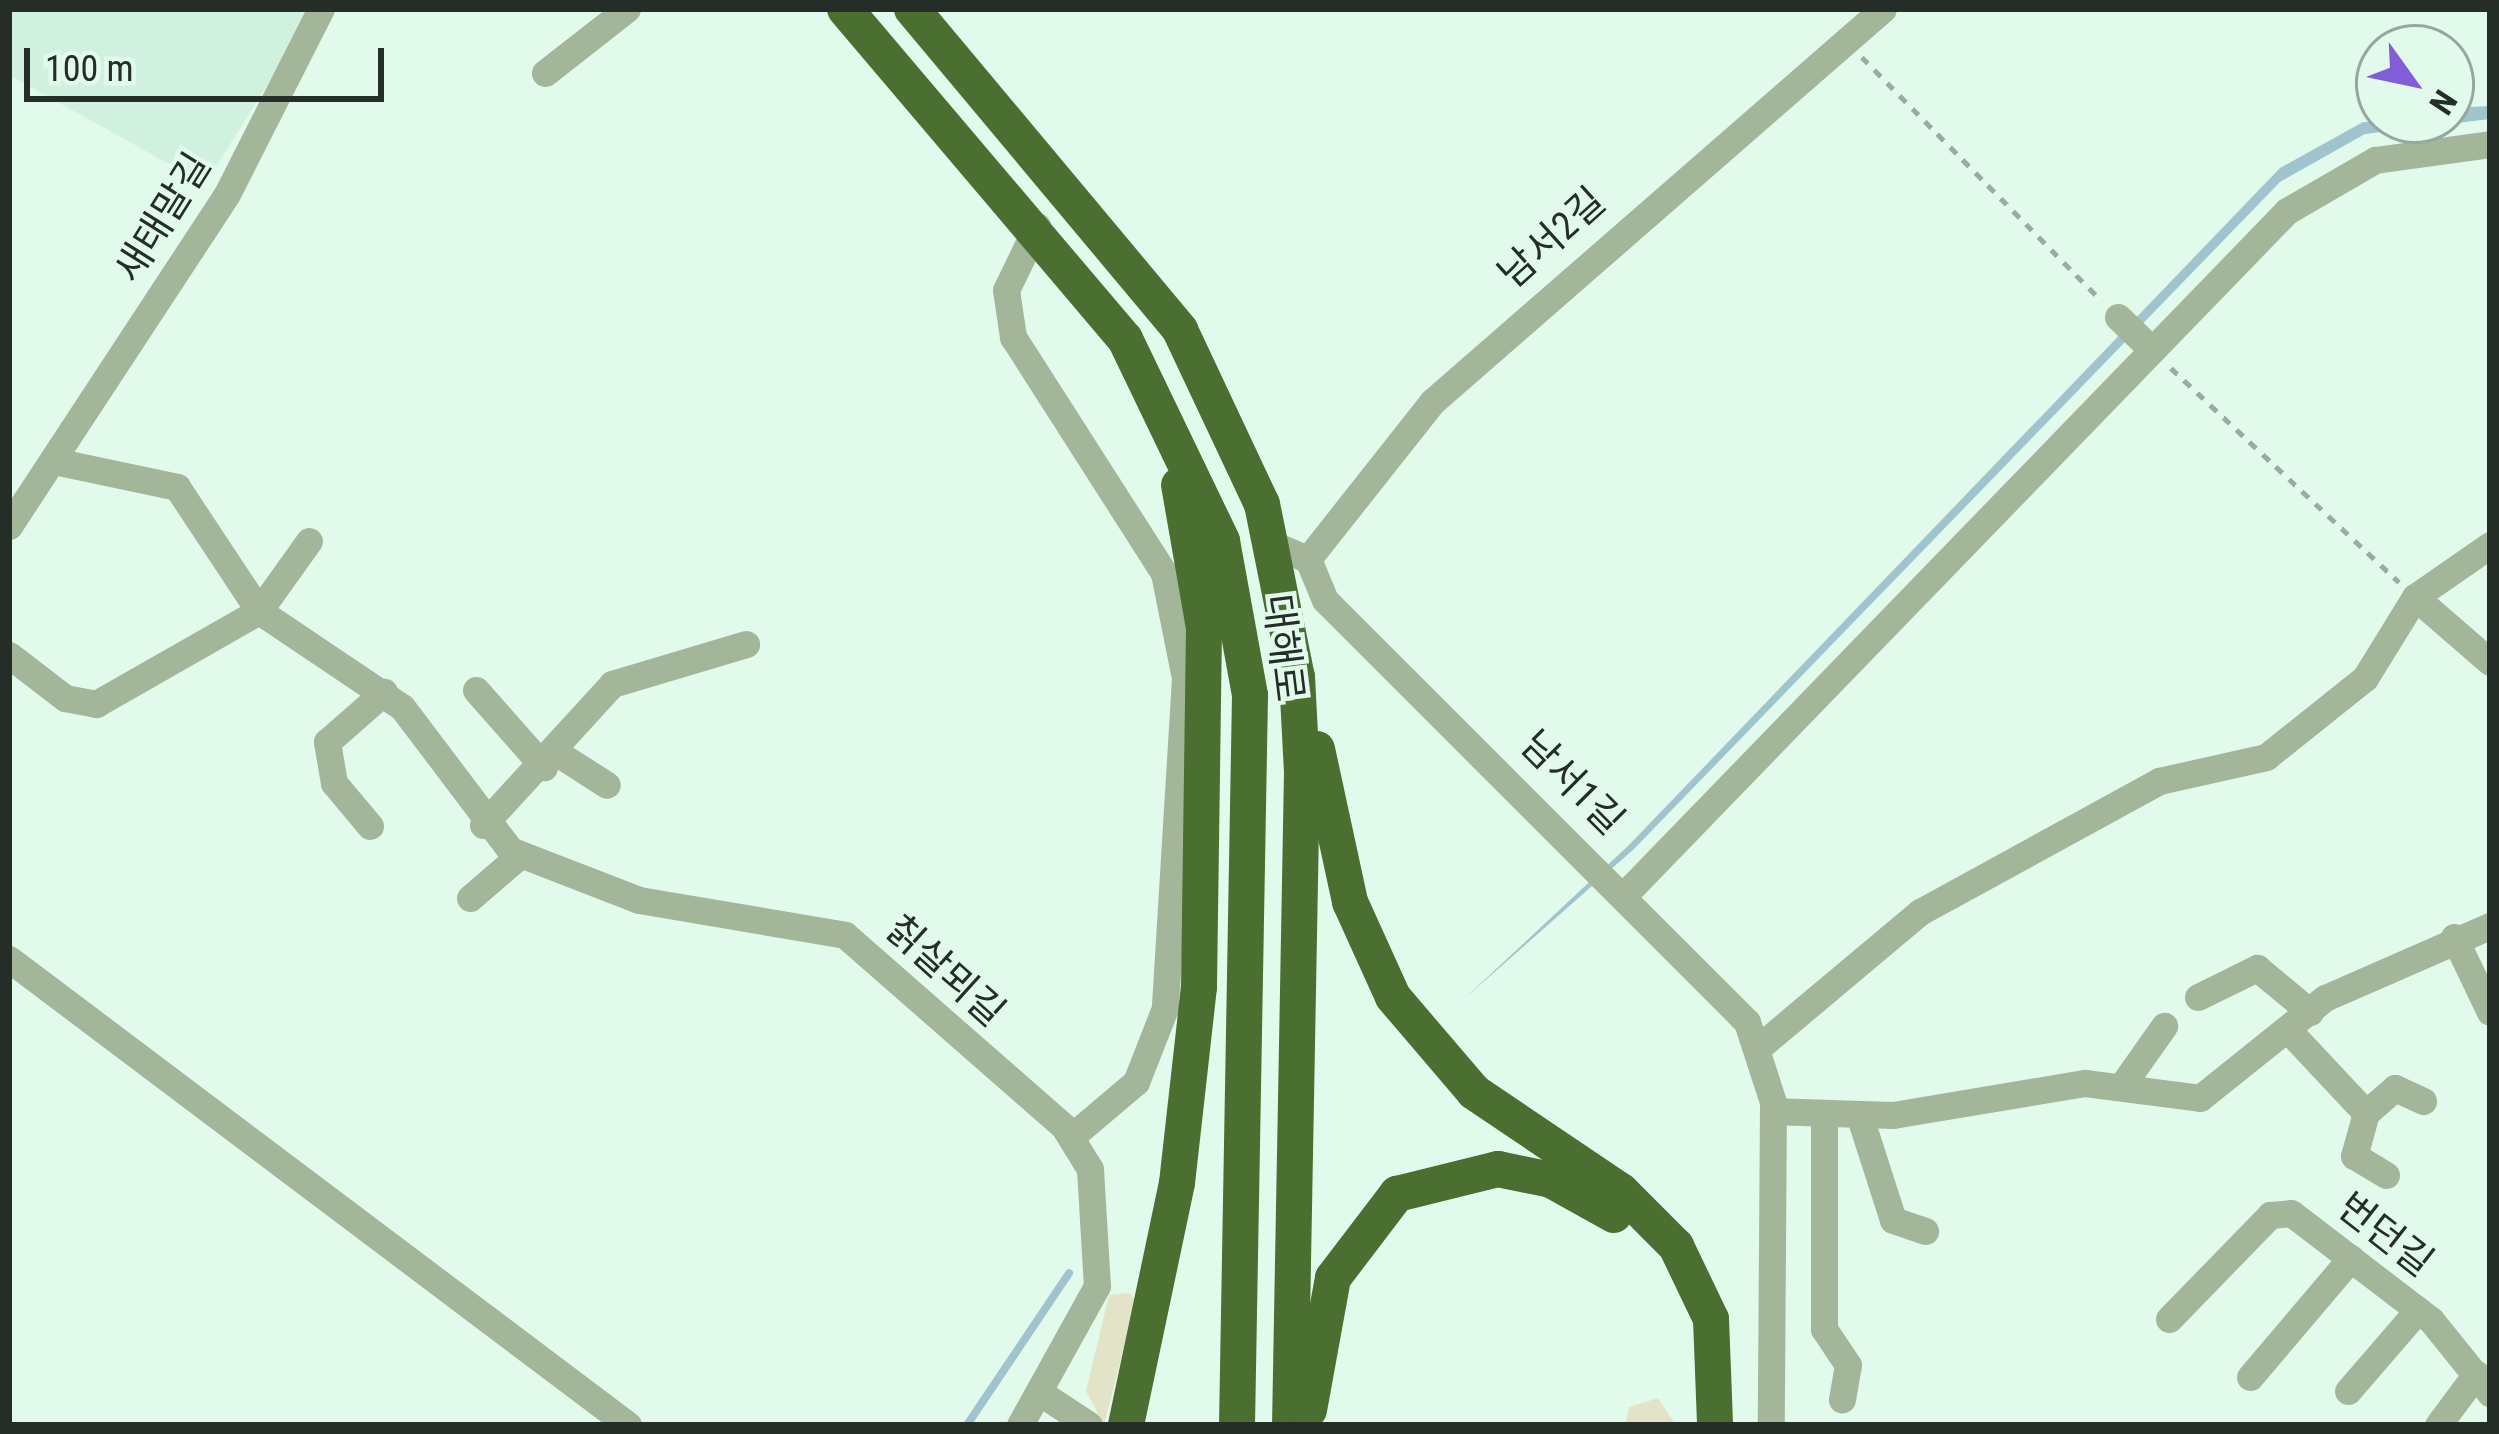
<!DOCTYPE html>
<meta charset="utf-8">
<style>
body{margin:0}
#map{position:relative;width:2499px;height:1434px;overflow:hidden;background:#e2faec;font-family:"Roboto Condensed","Noto Sans KR",sans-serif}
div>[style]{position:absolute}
.built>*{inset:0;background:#d0f1df}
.green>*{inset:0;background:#e3e4c7}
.water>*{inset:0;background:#a0c4cd}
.stream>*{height:8px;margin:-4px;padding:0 4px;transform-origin:4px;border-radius:4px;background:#a0c4cd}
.path>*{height:4.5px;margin-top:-2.25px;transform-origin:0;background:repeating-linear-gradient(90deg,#99aca1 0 9px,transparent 0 18px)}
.minor>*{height:27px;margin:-13.5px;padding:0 13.5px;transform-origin:13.5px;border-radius:13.5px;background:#a4b699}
.highway>*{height:36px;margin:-18px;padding:0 18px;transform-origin:18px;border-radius:18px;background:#4a6f30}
span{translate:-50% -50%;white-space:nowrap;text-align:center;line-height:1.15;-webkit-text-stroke:9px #e2faec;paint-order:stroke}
.street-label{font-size:39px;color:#242d28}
.frame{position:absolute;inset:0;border:12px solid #242d28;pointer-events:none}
.north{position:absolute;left:2355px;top:24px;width:120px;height:120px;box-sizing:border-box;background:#e2faec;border:3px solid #96a89e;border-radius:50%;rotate:123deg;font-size:33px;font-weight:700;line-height:48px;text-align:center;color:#242d28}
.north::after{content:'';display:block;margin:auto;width:42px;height:54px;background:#835dd7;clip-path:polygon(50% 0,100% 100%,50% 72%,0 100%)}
.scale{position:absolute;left:24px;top:48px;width:360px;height:54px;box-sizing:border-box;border:6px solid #242d28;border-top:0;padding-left:15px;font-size:36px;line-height:42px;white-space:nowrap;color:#242d28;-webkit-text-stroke:9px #e2faec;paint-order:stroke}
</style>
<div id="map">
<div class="built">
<i style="clip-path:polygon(9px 9px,315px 9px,205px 184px,9px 75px)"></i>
</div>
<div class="green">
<i style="clip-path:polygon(1129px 1293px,1136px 1300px,1104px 1425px,1086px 1391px,1109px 1295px)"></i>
<i style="clip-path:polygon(1658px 1398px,1676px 1425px,1625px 1425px,1629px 1407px)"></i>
</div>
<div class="water">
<i style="clip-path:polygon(2490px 106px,2490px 119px,2365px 134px,2280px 182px,1634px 849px,1464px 999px,1629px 845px,2280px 168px,2363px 122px,2451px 120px,2451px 108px)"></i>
</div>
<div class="stream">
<i style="left:967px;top:1425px;width:183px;rotate:-56.1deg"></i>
</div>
<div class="path">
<i style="left:1862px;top:57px;width:342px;rotate:45.5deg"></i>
<i style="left:2171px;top:368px;width:313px;rotate:43.2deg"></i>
</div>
<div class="minor">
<i style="left:545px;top:73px;width:104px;rotate:-38deg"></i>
<i style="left:1037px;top:226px;width:71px;rotate:115.8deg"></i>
<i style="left:1006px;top:290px;width:48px;rotate:81.5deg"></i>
<i style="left:1013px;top:337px;width:280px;rotate:57.4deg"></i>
<i style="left:1164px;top:573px;width:107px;rotate:78.7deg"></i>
<i style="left:1185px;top:678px;width:331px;rotate:93.5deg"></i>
<i style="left:1165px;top:1008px;width:79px;rotate:111.4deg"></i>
<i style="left:1136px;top:1082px;width:84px;rotate:139.8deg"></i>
<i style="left:2118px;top:317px;width:32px;rotate:44deg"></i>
<i style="left:54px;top:461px;width:126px;rotate:11.9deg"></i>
<i style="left:177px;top:487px;width:149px;rotate:56.5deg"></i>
<i style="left:9px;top:526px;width:397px;rotate:-56.7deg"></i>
<i style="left:227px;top:194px;width:208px;rotate:-63.1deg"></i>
<i style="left:1272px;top:544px;width:39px;rotate:23deg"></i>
<i style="left:1308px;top:559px;width:44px;rotate:67.5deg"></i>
<i style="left:1325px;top:600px;width:597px;rotate:45deg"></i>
<i style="left:1747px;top:1022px;width:84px;rotate:72deg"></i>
<i style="left:1773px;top:1102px;width:323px;rotate:90.4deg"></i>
<i style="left:1308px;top:559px;width:200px;rotate:-51.7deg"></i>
<i style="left:1432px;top:402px;width:598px;rotate:-41.07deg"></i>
<i style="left:2415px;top:597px;width:99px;rotate:40.9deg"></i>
<i style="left:259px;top:611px;width:86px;rotate:-54.5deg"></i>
<i style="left:9px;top:655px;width:71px;rotate:37.5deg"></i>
<i style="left:65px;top:698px;width:32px;rotate:11deg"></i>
<i style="left:96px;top:704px;width:188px;rotate:-29.7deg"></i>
<i style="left:259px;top:611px;width:172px;rotate:33.9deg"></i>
<i style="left:402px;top:707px;width:179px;rotate:52.9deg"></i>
<i style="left:510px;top:850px;width:138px;rotate:21.2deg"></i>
<i style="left:639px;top:900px;width:209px;rotate:9.6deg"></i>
<i style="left:845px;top:935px;width:291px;rotate:41.2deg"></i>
<i style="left:1064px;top:1127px;width:49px;rotate:58.2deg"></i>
<i style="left:1090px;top:1169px;width:117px;rotate:86.6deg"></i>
<i style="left:1097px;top:1286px;width:159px;rotate:119deg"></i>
<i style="left:476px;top:690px;width:103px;rotate:48.6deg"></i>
<i style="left:557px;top:753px;width:59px;rotate:32.6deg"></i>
<i style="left:483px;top:825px;width:191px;rotate:-47.5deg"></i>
<i style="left:612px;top:684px;width:140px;rotate:-16.6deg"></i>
<i style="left:370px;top:826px;width:56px;rotate:-129.9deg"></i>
<i style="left:334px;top:783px;width:42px;rotate:-99.7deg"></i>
<i style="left:327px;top:742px;width:76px;rotate:-41.3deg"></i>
<i style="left:1627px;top:892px;width:948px;rotate:-45.9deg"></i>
<i style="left:2287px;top:211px;width:102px;rotate:-30.1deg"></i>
<i style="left:2375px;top:160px;width:116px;rotate:-7.9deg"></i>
<i style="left:470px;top:898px;width:66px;rotate:-40.7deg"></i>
<i style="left:2454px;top:937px;width:83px;rotate:64.4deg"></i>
<i style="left:9px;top:959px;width:775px;rotate:36.97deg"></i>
<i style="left:2198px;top:997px;width:66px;rotate:-26.2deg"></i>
<i style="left:2257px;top:968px;width:69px;rotate:39.7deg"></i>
<i style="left:2289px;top:1031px;width:112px;rotate:46.8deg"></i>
<i style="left:1759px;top:1047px;width:210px;rotate:-40deg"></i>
<i style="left:1920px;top:912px;width:273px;rotate:-28.7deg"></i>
<i style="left:2159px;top:781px;width:110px;rotate:-12.6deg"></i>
<i style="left:2266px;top:757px;width:127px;rotate:-38.6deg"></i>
<i style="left:2365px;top:678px;width:95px;rotate:-58.3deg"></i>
<i style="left:2415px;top:597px;width:91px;rotate:-34.7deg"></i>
<i style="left:2121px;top:1087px;width:75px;rotate:-54.8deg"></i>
<i style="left:1773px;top:1111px;width:120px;rotate:1.9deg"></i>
<i style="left:1893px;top:1115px;width:195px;rotate:-9.5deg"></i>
<i style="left:2085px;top:1083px;width:116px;rotate:7.4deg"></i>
<i style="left:2200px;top:1098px;width:160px;rotate:-38.7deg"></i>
<i style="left:2325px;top:998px;width:180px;rotate:-23.6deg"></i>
<i style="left:1824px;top:1113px;width:216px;rotate:90deg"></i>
<i style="left:1824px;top:1329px;width:43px;rotate:56.3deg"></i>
<i style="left:1848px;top:1365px;width:35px;rotate:100deg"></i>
<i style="left:1859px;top:1114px;width:111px;rotate:72.2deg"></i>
<i style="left:1893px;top:1220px;width:34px;rotate:19deg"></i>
<i style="left:2386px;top:1175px;width:37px;rotate:-149deg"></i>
<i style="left:2354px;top:1156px;width:45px;rotate:-74.4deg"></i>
<i style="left:2366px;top:1113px;width:38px;rotate:-41deg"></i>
<i style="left:2395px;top:1088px;width:31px;rotate:25deg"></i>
<i style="left:2169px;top:1319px;width:145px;rotate:-45.8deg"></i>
<i style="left:2270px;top:1215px;width:21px;rotate:-5deg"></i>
<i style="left:2291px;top:1213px;width:176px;rotate:37.4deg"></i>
<i style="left:2431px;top:1320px;width:94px;rotate:51.1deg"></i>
<i style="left:2250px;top:1377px;width:156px;rotate:-49.7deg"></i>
<i style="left:2348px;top:1391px;width:107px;rotate:-49.2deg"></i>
<i style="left:1042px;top:1394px;width:56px;rotate:33.4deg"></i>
<i style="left:2438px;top:1425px;width:64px;rotate:-53.3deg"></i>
</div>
<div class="highway">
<i style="left:845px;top:9px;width:433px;rotate:49.7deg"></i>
<i style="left:1125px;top:339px;width:224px;rotate:64.3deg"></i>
<i style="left:1222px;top:541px;width:157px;rotate:79.7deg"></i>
<i style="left:1250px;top:695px;width:730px;rotate:91.02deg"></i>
<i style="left:912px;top:9px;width:418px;rotate:50.1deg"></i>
<i style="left:1180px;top:330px;width:192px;rotate:64.8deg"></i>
<i style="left:1262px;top:504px;width:177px;rotate:78.6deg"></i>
<i style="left:1297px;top:677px;width:95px;rotate:87deg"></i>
<i style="left:1302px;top:772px;width:653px;rotate:91.05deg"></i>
<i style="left:1317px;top:749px;width:157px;rotate:77.8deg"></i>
<i style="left:1350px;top:902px;width:104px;rotate:65.6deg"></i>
<i style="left:1393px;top:997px;width:125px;rotate:49.5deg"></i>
<i style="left:1474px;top:1092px;width:177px;rotate:34deg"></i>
<i style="left:1621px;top:1191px;width:78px;rotate:45deg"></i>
<i style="left:1676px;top:1246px;width:81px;rotate:64.4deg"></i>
<i style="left:1711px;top:1319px;width:106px;rotate:87.8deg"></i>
<i style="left:1309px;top:1410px;width:134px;rotate:-79.7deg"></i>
<i style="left:1333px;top:1278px;width:106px;rotate:-52.7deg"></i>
<i style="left:1397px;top:1194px;width:104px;rotate:-13.9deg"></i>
<i style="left:1498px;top:1169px;width:54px;rotate:11.7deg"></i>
<i style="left:1551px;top:1180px;width:72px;rotate:29.1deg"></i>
<i style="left:1126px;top:1425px;width:247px;rotate:-78.1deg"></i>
<i style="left:1177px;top:1183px;width:197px;rotate:-83.6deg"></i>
<i style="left:1199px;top:987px;width:359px;rotate:-89.2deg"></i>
<i style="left:1204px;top:628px;width:145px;rotate:-99.9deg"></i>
</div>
<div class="street-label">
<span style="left:163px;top:218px;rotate:-58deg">새태말길</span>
<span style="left:1552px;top:238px;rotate:-42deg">남서2길</span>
<span style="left:1283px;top:648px;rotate:83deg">대해로</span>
<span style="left:1572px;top:783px;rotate:45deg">남서1길</span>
<span style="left:945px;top:971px;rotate:42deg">칡살뫼길</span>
<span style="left:2385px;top:1235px;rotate:38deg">번던길</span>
</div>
<div class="frame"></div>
<div class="north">N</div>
<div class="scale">100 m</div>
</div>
